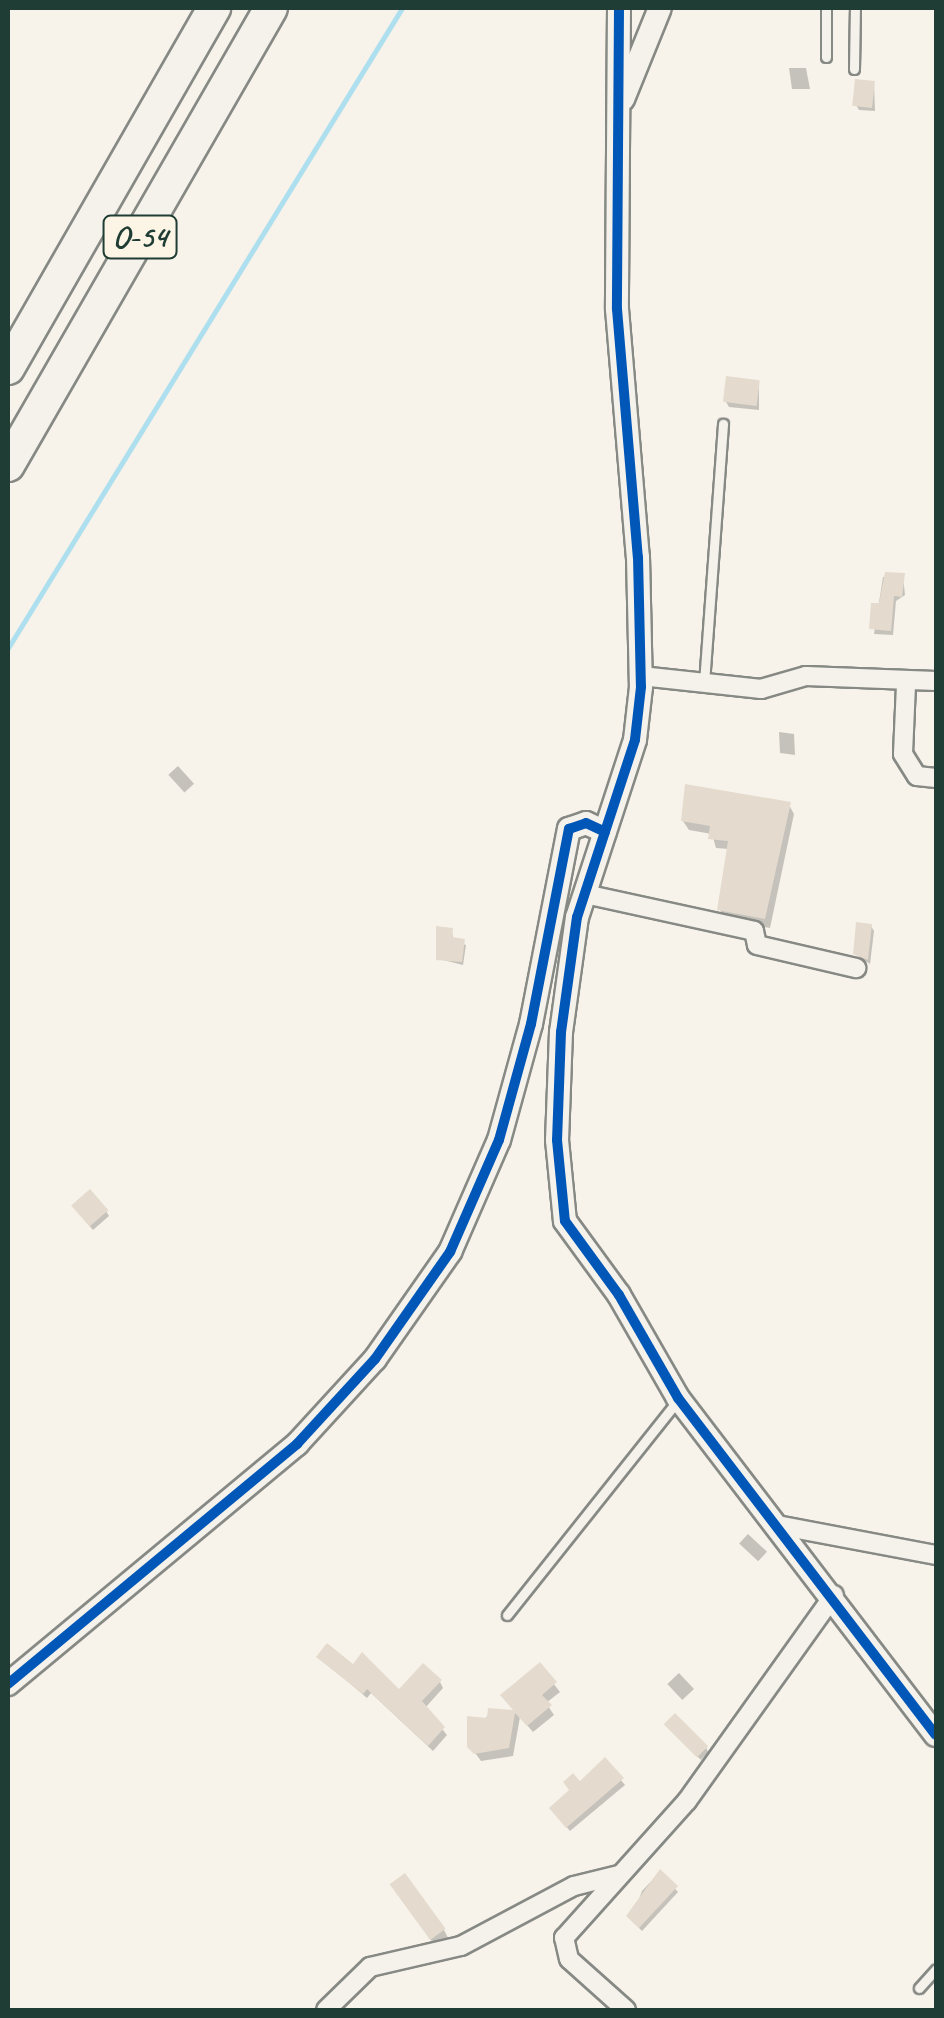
<!DOCTYPE html>
<style>
body{margin:0}
#map{position:relative;width:944px;height:2018px;overflow:hidden;background:#f7f3ea;font-family:Caveat,sans-serif}
div>[style]{position:absolute}
.shadow>*{inset:0;background:#0003;transform-origin:0 0}
.stream>*{height:5px;margin:-2.5px;padding:0 2.5px;transform-origin:2.5px;border-radius:2.5px;background:#aedfee}
.building>*{inset:0;background:#e4dbce;transform-origin:0 0}
.roads{filter:drop-shadow(2px 0 #868984) drop-shadow(-2px 0 #868984) drop-shadow(0 2px #868984) drop-shadow(0 -2px #868984)}
.service>*{height:9px;margin:-4.5px;padding:0 4.5px;transform-origin:4.5px;border-radius:4.5px;background:#f5f2ec}
.minor>*{height:18px;margin:-9px;padding:0 9px;transform-origin:9px;border-radius:9px;background:#f5f2ec}
.tertiary>*{height:22px;margin:-11px;padding:0 11px;transform-origin:11px;border-radius:11px;background:#f5f2ec}
.motorway>*{height:32px;margin:-16px;padding:0 16px;transform-origin:16px;border-radius:16px;background:#f5f2ec}
.cycleway>*{height:10px;margin:-5px;padding:0 5px;transform-origin:5px;border-radius:5px;background:#0057b8}
span{translate:-50% -50%;white-space:nowrap;text-align:center;line-height:1.15;-webkit-text-stroke:9px #fcf5e5;paint-order:stroke}
.shield-label span{padding:2px 8px;background:#fcf5e5;border:2px solid;border-radius:8px;-webkit-text-stroke-width:0}
.shield-label{font-size:32px;color:#1f3d34;font-weight:700}
.frame{position:absolute;inset:0;border:10px solid #1f3d34;pointer-events:none}
</style>
<div id="map">
<div class="shadow">
<i style="clip-path:polygon(789px 68px,806px 68px,810px 89px,792px 89px)"></i>
<i style="clip-path:polygon(874px 83px,875px 111px,859px 110px,856px 105px)"></i>
<i style="clip-path:polygon(759px 382px,759px 410px,729px 407px,726px 402px)"></i>
<i style="clip-path:polygon(903px 576px,905px 595px,896px 601px,893px 635px,874px 634px,883px 577px)"></i>
<i style="clip-path:polygon(779px 732px,794px 734px,795px 755px,780px 753px)"></i>
<i style="left:178px;top:766px;width:24px;height:13px;rotate:48deg"></i>
<i style="clip-path:polygon(789px 805px,794px 814px,770px 928px,725px 919px,720px 910px,729px 849px,716px 848px,712px 834px,689px 830px,683px 821px)"></i>
<i style="clip-path:polygon(871px 926px,874px 931px,870px 964px,855px 954px)"></i>
<i style="clip-path:polygon(452px 930px,453px 940px,466px 945px,463px 965px,439px 959px)"></i>
<i style="clip-path:polygon(77px 1211px,106px 1211px,109px 1216px,93px 1230px)"></i>
<i style="left:748px;top:1534px;width:26px;height:13px;rotate:43deg"></i>
<i style="clip-path:polygon(319px 1657px,399px 1692px,440px 1682px,443px 1688px,425px 1708px,447px 1735px,433px 1751px,371px 1693px,367px 1698px)"></i>
<i style="clip-path:polygon(539px 1665px,560px 1692px,546px 1703px,554px 1715px,533px 1732px,520px 1717px,513px 1756px,481px 1761px,470px 1746px,490px 1711px,516px 1713px)"></i>
<i style="left:679px;top:1673px;width:22px;height:16px;rotate:47deg"></i>
<i style="clip-path:polygon(670px 1729px,706px 1747px,708px 1752px,701px 1760px)"></i>
<i style="clip-path:polygon(605px 1761px,625px 1785px,570px 1831px,555px 1813px)"></i>
<i style="clip-path:polygon(660px 1872px,678px 1892px,642px 1931px,631px 1920px,642px 1891px)"></i>
<i style="clip-path:polygon(398px 1893px,444px 1930px,448px 1938px,436px 1947px)"></i>
</div>
<div class="stream">
<i style="left:8px;top:648px;width:752px;rotate:-58.38deg"></i>
</div>
<div class="building">
<i style="left:855px;top:79px;width:20px;height:27px;rotate:6deg"></i>
<i style="left:726px;top:376px;width:34px;height:26px;rotate:7deg"></i>
<i style="clip-path:polygon(885px 572px,905px 573px,902px 597px,894px 596px,891px 631px,869px 629px,871px 603px,879px 603px)"></i>
<i style="clip-path:polygon(685px 784px,791px 802px,765px 919px,717px 910px,728px 841px,708px 839px,710px 826px,681px 821px)"></i>
<i style="clip-path:polygon(856px 922px,872px 924px,868px 960px,853px 954px)"></i>
<i style="clip-path:polygon(436px 926px,453px 928px,452px 937px,465px 939px,462px 962px,436px 960px)"></i>
<i style="left:90px;top:1189px;width:28px;height:25px;rotate:49deg"></i>
<i style="clip-path:polygon(327px 1643px,353px 1664px,362px 1652px,399px 1689px,423px 1663px,442px 1680px,422px 1701px,445px 1727px,428px 1746px,367px 1689px,363px 1694px,316px 1657px)"></i>
<i style="clip-path:polygon(540px 1662px,557px 1682px,542px 1695px,552px 1705px,527px 1726px,515px 1713px,509px 1748px,474px 1754px,467px 1747px,467px 1716px,487px 1718px,488px 1708px,513px 1710px,500px 1695px)"></i>
<i style="left:675px;top:1713px;width:47px;height:16px;rotate:45deg"></i>
<i style="clip-path:polygon(605px 1757px,624px 1778px,566px 1828px,549px 1808px,569px 1790px,563px 1782px,573px 1773px,580px 1781px)"></i>
<i style="clip-path:polygon(660px 1869px,678px 1886px,639px 1928px,626px 1916px)"></i>
<i style="left:405px;top:1873px;width:69px;height:19px;rotate:54deg"></i>
</div>
<div class="roads">
<div class="service">
<i style="left:826px;top:8px;width:49px;rotate:90deg"></i>
<i style="left:854px;top:69px;width:61px;rotate:-89.1deg"></i>
<i style="left:704px;top:683px;width:260px;rotate:-85.8deg"></i>
<i style="left:507px;top:1615px;width:273px;rotate:-51.5deg"></i>
<i style="left:919px;top:1988px;width:25px;rotate:-48deg"></i>
</div>
<div class="minor">
<i style="left:641px;top:676px;width:121px;rotate:6.2deg"></i>
<i style="left:761px;top:689px;width:47px;rotate:-16.1deg"></i>
<i style="left:806px;top:676px;width:130px;rotate:2.2deg"></i>
<i style="left:906px;top:685px;width:69px;rotate:92.5deg"></i>
<i style="left:903px;top:754px;width:26px;rotate:58deg"></i>
<i style="left:917px;top:776px;width:19px;rotate:6deg"></i>
<i style="left:585px;top:894px;width:173px;rotate:12.3deg"></i>
<i style="left:754px;top:931px;width:14px;rotate:78deg"></i>
<i style="left:757px;top:945px;width:102px;rotate:13.1deg"></i>
<i style="left:777px;top:1525px;width:162px;rotate:10.7deg"></i>
<i style="left:326px;top:2010px;width:62px;rotate:-44.3deg"></i>
<i style="left:370px;top:1967px;width:93px;rotate:-13deg"></i>
<i style="left:461px;top:1946px;width:128px;rotate:-28deg"></i>
<i style="left:574px;top:1886px;width:45px;rotate:-14deg"></i>
<i style="left:626px;top:2010px;width:76px;rotate:-138.2deg"></i>
<i style="left:569px;top:1959px;width:22px;rotate:-103deg"></i>
<i style="left:564px;top:1938px;width:184px;rotate:-48.1deg"></i>
<i style="left:687px;top:1801px;width:253px;rotate:-54.5deg"></i>
</div>
<div class="tertiary">
<i style="left:619px;top:8px;width:301px;rotate:90.4deg"></i>
<i style="left:617px;top:309px;width:249px;rotate:85.2deg"></i>
<i style="left:638px;top:557px;width:130px;rotate:88.7deg"></i>
<i style="left:641px;top:687px;width:53px;rotate:96.5deg"></i>
<i style="left:635px;top:740px;width:186px;rotate:108.1deg"></i>
<i style="left:577px;top:917px;width:116px;rotate:97.9deg"></i>
<i style="left:561px;top:1032px;width:108px;rotate:92.1deg"></i>
<i style="left:557px;top:1140px;width:81px;rotate:84.4deg"></i>
<i style="left:565px;top:1221px;width:92px;rotate:53.9deg"></i>
<i style="left:619px;top:1295px;width:119px;rotate:60.2deg"></i>
<i style="left:678px;top:1398px;width:424px;rotate:52.6deg"></i>
<i style="left:623px;top:99px;width:98px;rotate:-67.9deg"></i>
<i style="left:8px;top:1684px;width:376px;rotate:-39.7deg"></i>
<i style="left:297px;top:1444px;width:115px;rotate:-47.5deg"></i>
<i style="left:375px;top:1359px;width:131px;rotate:-55deg"></i>
<i style="left:450px;top:1252px;width:122px;rotate:-66.4deg"></i>
<i style="left:499px;top:1140px;width:120px;rotate:-74.6deg"></i>
<i style="left:531px;top:1024px;width:199px;rotate:-79deg"></i>
<i style="left:569px;top:829px;width:18px;rotate:-19deg"></i>
<i style="left:586px;top:823px;width:21px;rotate:25deg"></i>
</div>
<div class="motorway">
<i style="left:8px;top:368px;width:415px;rotate:-60.2deg"></i>
<i style="left:8px;top:465px;width:527px;rotate:-60.08deg"></i>
</div>
</div>
<div class="cycleway">
<i style="left:619px;top:8px;width:301px;rotate:90.4deg"></i>
<i style="left:617px;top:309px;width:249px;rotate:85.2deg"></i>
<i style="left:638px;top:557px;width:130px;rotate:88.7deg"></i>
<i style="left:641px;top:687px;width:53px;rotate:96.5deg"></i>
<i style="left:635px;top:740px;width:186px;rotate:108.1deg"></i>
<i style="left:577px;top:917px;width:116px;rotate:97.9deg"></i>
<i style="left:561px;top:1032px;width:108px;rotate:92.1deg"></i>
<i style="left:557px;top:1140px;width:81px;rotate:84.4deg"></i>
<i style="left:565px;top:1221px;width:92px;rotate:53.9deg"></i>
<i style="left:619px;top:1295px;width:119px;rotate:60.2deg"></i>
<i style="left:678px;top:1398px;width:424px;rotate:52.6deg"></i>
<i style="left:8px;top:1684px;width:376px;rotate:-39.7deg"></i>
<i style="left:297px;top:1444px;width:115px;rotate:-47.5deg"></i>
<i style="left:375px;top:1359px;width:131px;rotate:-55deg"></i>
<i style="left:450px;top:1252px;width:122px;rotate:-66.4deg"></i>
<i style="left:499px;top:1140px;width:120px;rotate:-74.6deg"></i>
<i style="left:531px;top:1024px;width:199px;rotate:-79deg"></i>
<i style="left:569px;top:829px;width:18px;rotate:-19deg"></i>
<i style="left:586px;top:823px;width:21px;rotate:25deg"></i>
</div>
<div class="shield-label">
<span style="left:140px;top:237px">O-54</span>
</div>
<div class="frame"></div>
</div>
